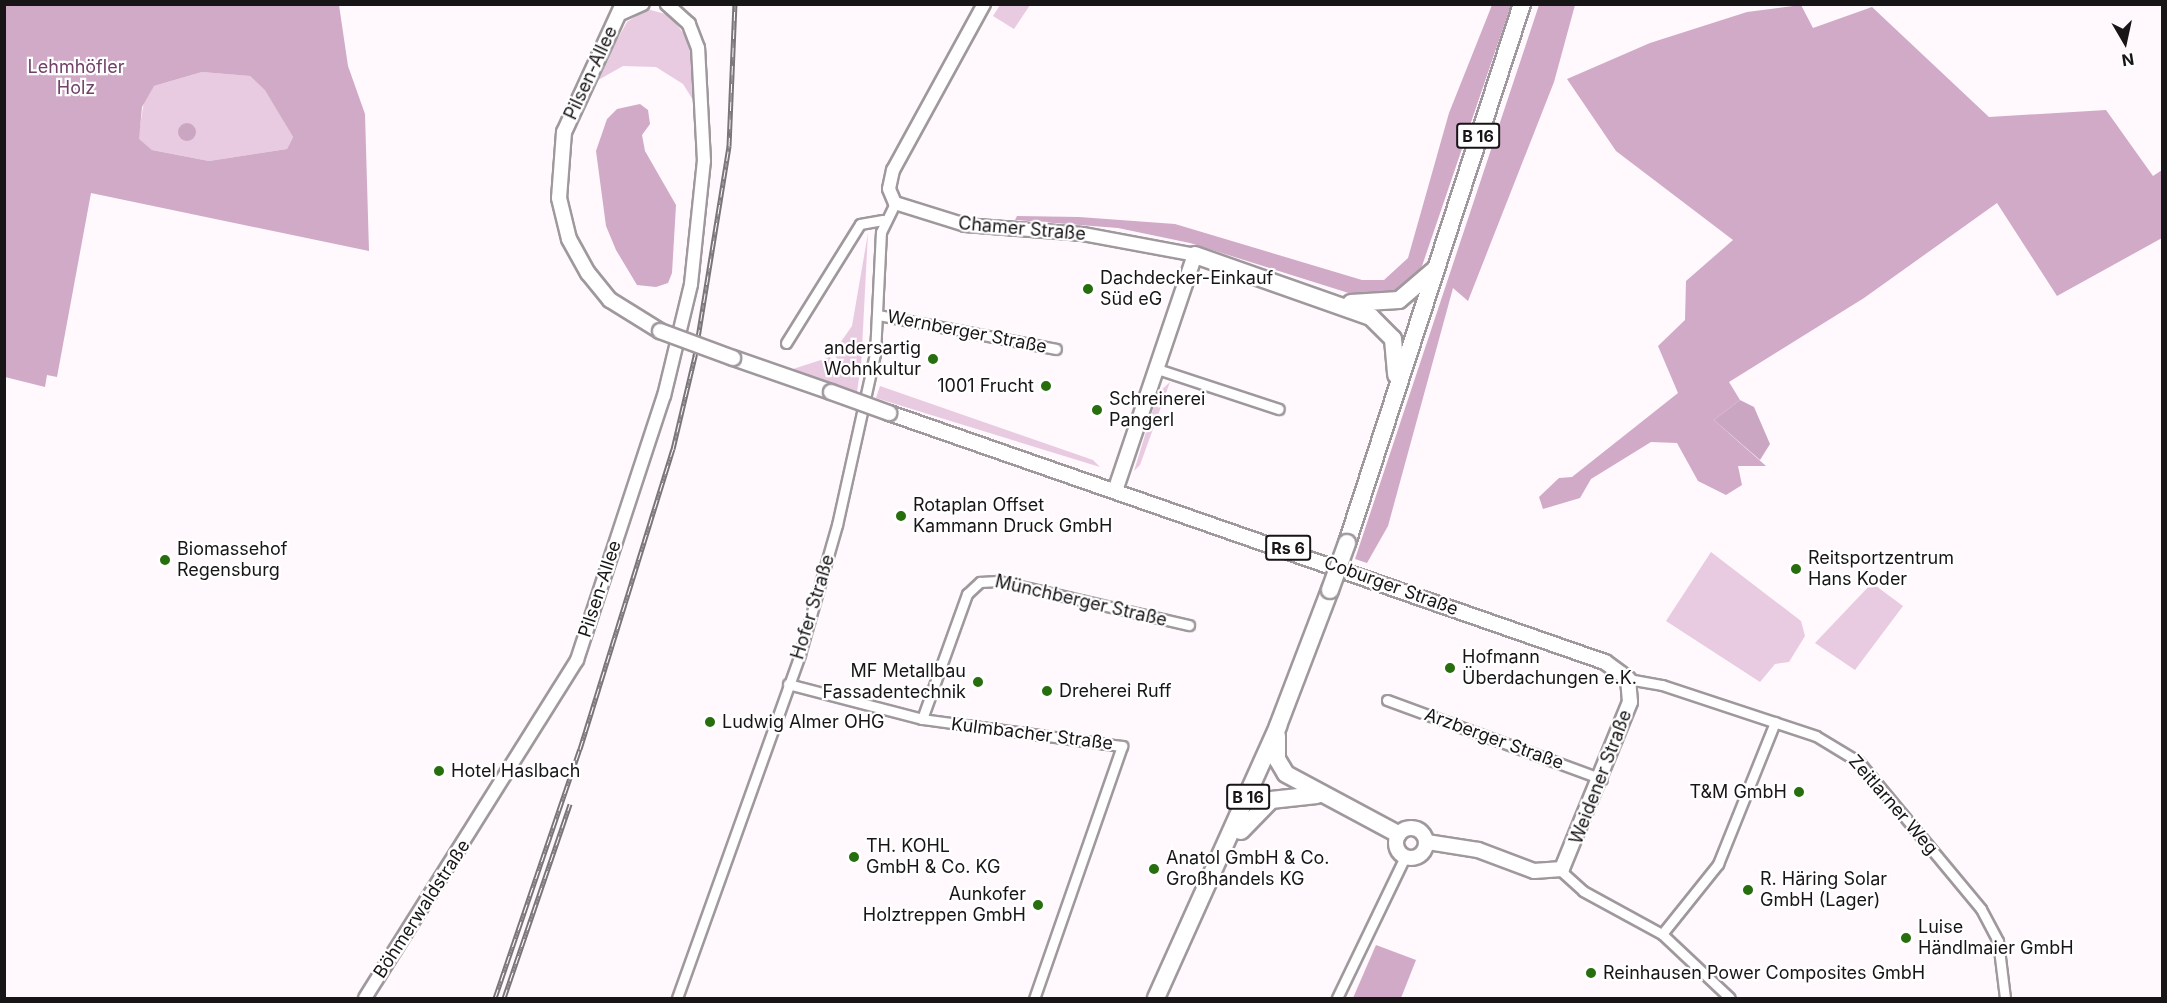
<!DOCTYPE html>
<meta charset="utf-8">
<style>
body{margin:0}
#map{position:relative;width:2167px;height:1003px;overflow:hidden;background:#fff8fd;font-family:Inter,sans-serif}
div>[style]{position:absolute}
.green>*{inset:0;background:#e8cbe0}
.forest>*{inset:0;background:#d0aac6}
.water>*{inset:0;background:#cba6c2}
.round{border-radius:50%}
.roads{filter:drop-shadow(2px 0 #9f989d) drop-shadow(-2px 0 #9f989d) drop-shadow(0 2px #9f989d) drop-shadow(0 -2px #9f989d)}
.street>*{height:9px;margin:-4.5px;padding:0 4.5px;transform-origin:4.5px;border-radius:4.5px;background:#fff}
.secondary>*{height:12px;margin:-6px;padding:0 6px;transform-origin:6px;border-radius:6px;background:#fff}
.primary>*{height:14px;margin:-7px;padding:0 7px;transform-origin:7px;border-radius:7px;background:#fff}
.primary>.ring{margin:-7px;padding:0;box-sizing:content-box;background:none;border:14px solid #fff;border-radius:50%}
.highway>*{height:16px;margin:-8px;padding:0 8px;transform-origin:8px;border-radius:8px;background:#fff}
.rail>*{height:5px;margin-top:-2.5px;transform-origin:0;background:repeating-linear-gradient(90deg,#fff 0 9px,#7a7578 0 18px);box-sizing:border-box;border-block:2px solid #7a7578}
.bridges{filter:drop-shadow(2px 0 #9f989d) drop-shadow(-2px 0 #9f989d) drop-shadow(0 2px #9f989d) drop-shadow(0 -2px #9f989d)}
.primary-bridge>*{height:14px;margin:-7px;padding:0 7px;transform-origin:7px;border-radius:7px;background:#fff}
.highway-bridge>*{height:16px;margin:-8px;padding:0 8px;transform-origin:8px;border-radius:8px;background:#fff}
.dots>*{width:16px;height:16px;translate:-50% -50%;box-sizing:border-box;border:3px solid #fff;border-radius:50%}
span{translate:-50% -50%;white-space:nowrap;text-align:center;line-height:1.15;-webkit-text-stroke:4.5px #fff;paint-order:stroke}
.shield-label span{padding:2px 4px;background:#fff;border:2px solid;border-radius:4px;-webkit-text-stroke-width:0}
.shield-label{font-size:16px;color:#181517;font-weight:700}
.park-label{font-size:18px;color:#724168}
.street-label{font-size:18px;color:#181517}
.poi-label{font-size:18px;color:#181517}
.left{translate:0 -50%;text-align:left}
.right{translate:-100% -50%;text-align:right}
.frame{position:absolute;inset:0;border:6px solid #181517;pointer-events:none}
.north{position:absolute;left:2095px;top:12px;width:60px;height:60px;-webkit-text-stroke:4px #fff;paint-order:stroke;rotate:171deg;font-size:16px;font-weight:700;line-height:24px;text-align:center;color:#181517}
.north::after{content:'';display:block;margin:auto;width:21px;height:27px;background:#181517;clip-path:polygon(50% 0,100% 100%,50% 72%,0 100%)}
</style>
<div id="map">
<div class="green">
<i style="clip-path:polygon(1000px 5px,1000px 4px,1030px 5px,1014px 29px,993px 16px)"></i>
<i style="clip-path:polygon(647px 9px,669px 15px,688px 39px,698px 108px,683px 84px,656px 67px,623px 66px,593px 83px,627px 22px)"></i>
<i style="clip-path:polygon(202px 72px,250px 76px,266px 90px,293px 137px,287px 149px,209px 161px,152px 150px,138px 139px,145px 95px,154px 86px)"></i>
<i style="clip-path:polygon(868px 233px,861px 367px,842px 365px,833px 353px,852px 326px)"></i>
<i style="clip-path:polygon(830px 357px,840px 369px,860px 371px,857px 392px,790px 370px)"></i>
<i style="clip-path:polygon(1170px 382px,1140px 465px,1134px 471px,1158px 393px)"></i>
<i style="clip-path:polygon(880px 386px,1093px 460px,1100px 467px,876px 398px)"></i>
<i style="clip-path:polygon(1711px 552px,1801px 621px,1805px 636px,1789px 662px,1775px 664px,1760px 682px,1666px 621px)"></i>
<i style="clip-path:polygon(1872px 583px,1903px 606px,1855px 670px,1815px 643px)"></i>
</div>
<div class="forest">
<i style="clip-path:polygon(evenodd,5px 4px,339px 5px,348px 66px,365px 114px,369px 251px,91px 193px,57px 377px,47px 375px,45px 387px,5px 377px,5px 4px,202px 72px,250px 76px,265px 90px,293px 137px,287px 149px,209px 161px,152px 150px,139px 139px,142px 107px,154px 86px,202px 72px)"></i>
<i style="clip-path:polygon(1492px 5px,1511px 5px,1422px 266px,1402px 293px,1355px 295px,1190px 243px,1118px 228px,1015px 220px,1017px 216px,1079px 217px,1175px 224px,1362px 280px,1384px 280px,1408px 258px,1449px 113px)"></i>
<i style="clip-path:polygon(1539px 5px,1575px 5px,1554px 82px,1468px 301px,1453px 288px,1388px 526px,1367px 563px,1355px 559px)"></i>
<i style="clip-path:polygon(1801px 5px,1813px 28px,1872px 7px,1989px 117px,2106px 110px,2153px 176px,2162px 170px,2162px 238px,2057px 296px,1997px 203px,1864px 298px,1729px 382px,1740px 400px,1714px 420px,1766px 466px,1738px 466px,1742px 485px,1726px 495px,1698px 481px,1677px 443px,1651px 442px,1591px 479px,1580px 498px,1543px 509px,1539px 497px,1559px 478px,1572px 477px,1678px 393px,1658px 346px,1685px 320px,1686px 281px,1733px 240px,1616px 151px,1567px 79px,1650px 43px,1747px 12px)"></i>
<i style="clip-path:polygon(640px 104px,648px 110px,650px 124px,642px 135px,645px 151px,676px 205px,672px 273px,668px 283px,656px 287px,637px 285px,616px 250px,606px 226px,596px 151px,607px 119px,617px 109px)"></i>
<i style="clip-path:polygon(1376px 945px,1416px 960px,1401px 998px,1353px 998px)"></i>
</div>
<div class="water">
<i class="round" style="left:178px;top:123px;width:18px;height:18px"></i>
<i style="clip-path:polygon(1740px 400px,1754px 407px,1770px 444px,1760px 460px,1714px 420px)"></i>
</div>
<div class="roads">
<div class="street">
<i style="left:878px;top:315px;width:181px;rotate:10.8deg"></i>
<i style="left:786px;top:343px;width:140px;rotate:-58.1deg"></i>
<i style="left:860px;top:224px;width:23px;rotate:-10deg"></i>
<i style="left:1157px;top:369px;width:128px;rotate:18.2deg"></i>
<i style="left:1628px;top:679px;width:35px;rotate:10deg"></i>
<i style="left:1662px;top:685px;width:162px;rotate:18.3deg"></i>
<i style="left:1816px;top:736px;width:50px;rotate:31.2deg"></i>
<i style="left:1859px;top:762px;width:191px;rotate:50.3deg"></i>
<i style="left:1981px;top:909px;width:36px;rotate:62deg"></i>
<i style="left:1998px;top:941px;width:57px;rotate:83deg"></i>
<i style="left:788px;top:684px;width:138px;rotate:14.6deg"></i>
<i style="left:922px;top:719px;width:202px;rotate:7.7deg"></i>
<i style="left:1122px;top:746px;width:267px;rotate:109.2deg"></i>
<i style="left:1387px;top:700px;width:229px;rotate:20.2deg"></i>
<i style="left:922px;top:719px;width:133px;rotate:-70.2deg"></i>
<i style="left:967px;top:594px;width:18px;rotate:-43deg"></i>
<i style="left:980px;top:582px;width:18px;rotate:-3deg"></i>
<i style="left:998px;top:581px;width:196px;rotate:13deg"></i>
<i style="left:1560px;top:870px;width:31px;rotate:42deg"></i>
<i style="left:1583px;top:891px;width:90px;rotate:28.6deg"></i>
<i style="left:1662px;top:934px;width:93px;rotate:43.3deg"></i>
<i style="left:1662px;top:934px;width:90px;rotate:-51.3deg"></i>
<i style="left:1718px;top:864px;width:153px;rotate:-68.1deg"></i>
<i style="left:677px;top:998px;width:365px;rotate:-70.3deg"></i>
<i style="left:800px;top:654px;width:134px;rotate:-74deg"></i>
<i style="left:837px;top:525px;width:175px;rotate:-77.5deg"></i>
<i style="left:875px;top:354px;width:122px;rotate:-87.2deg"></i>
<i style="left:881px;top:232px;width:32px;rotate:-64deg"></i>
<i style="left:1337px;top:998px;width:157px;rotate:-64.3deg"></i>
</div>
<div class="secondary">
<i style="left:984px;top:4px;width:189px;rotate:118.7deg"></i>
<i style="left:893px;top:170px;width:19px;rotate:102deg"></i>
<i style="left:889px;top:189px;width:15px;rotate:67deg"></i>
<i style="left:895px;top:203px;width:73px;rotate:17.4deg"></i>
<i style="left:965px;top:225px;width:118px;rotate:4.4deg"></i>
<i style="left:1083px;top:234px;width:114px;rotate:10.6deg"></i>
<i style="left:618px;top:15px;width:27px;rotate:-24deg"></i>
<i style="left:365px;top:998px;width:399px;rotate:-57.9deg"></i>
<i style="left:577px;top:660px;width:278px;rotate:-71.8deg"></i>
<i style="left:664px;top:396px;width:115px;rotate:-76.4deg"></i>
<i style="left:691px;top:284px;width:124px;rotate:-84deg"></i>
<i style="left:704px;top:161px;width:113px;rotate:-93deg"></i>
<i style="left:698px;top:48px;width:26px;rotate:-111deg"></i>
<i style="left:689px;top:24px;width:30px;rotate:-138deg"></i>
</div>
<div class="primary">
<i style="left:623px;top:4px;width:141px;rotate:114.7deg"></i>
<i style="left:564px;top:132px;width:66px;rotate:94.3deg"></i>
<i style="left:559px;top:198px;width:42px;rotate:76.3deg"></i>
<i style="left:569px;top:239px;width:39px;rotate:61deg"></i>
<i style="left:588px;top:273px;width:35px;rotate:51deg"></i>
<i style="left:610px;top:300px;width:59px;rotate:31.8deg"></i>
<i style="left:733px;top:358px;width:104px;rotate:19.1deg"></i>
<i style="left:889px;top:413px;width:758px;rotate:19.18deg"></i>
<i style="left:1605px;top:662px;width:29px;rotate:36deg"></i>
<i style="left:1628px;top:679px;width:23px;rotate:85deg"></i>
<i style="left:1630px;top:702px;width:180px;rotate:112.2deg"></i>
<i style="left:1562px;top:869px;width:28px;rotate:176deg"></i>
<i style="left:1534px;top:871px;width:60px;rotate:-159.4deg"></i>
<i style="left:1478px;top:850px;width:52px;rotate:-171.1deg"></i>
<i style="left:1116px;top:488px;width:246px;rotate:-71.3deg"></i>
<i class="ring" style="left:1396px;top:828px;width:16px;height:16px"></i>
</div>
<div class="highway">
<i style="left:1195px;top:255px;width:187px;rotate:19.4deg"></i>
<i style="left:1371px;top:317px;width:31px;rotate:45deg"></i>
<i style="left:1393px;top:339px;width:36px;rotate:85deg"></i>
<i style="left:1351px;top:303px;width:48px;rotate:-3.6deg"></i>
<i style="left:1399px;top:300px;width:45px;rotate:-40.5deg"></i>
<i style="left:1347px;top:543px;width:567px;rotate:-72.01deg"></i>
<i style="left:1277px;top:736px;width:23px;rotate:90deg"></i>
<i style="left:1277px;top:759px;width:17px;rotate:59deg"></i>
<i style="left:1286px;top:774px;width:127px;rotate:28.2deg"></i>
<i style="left:1241px;top:831px;width:43px;rotate:-45.9deg"></i>
<i style="left:1271px;top:800px;width:46px;rotate:-6.2deg"></i>
<i style="left:1156px;top:998px;width:298px;rotate:-65.8deg"></i>
<i style="left:1278px;top:726px;width:146px;rotate:-69.1deg"></i>
</div>
</div>
<div class="rail">
<i style="left:495px;top:998px;width:263px;rotate:-71.2deg"></i>
<i style="left:580px;top:749px;width:314px;rotate:-72.8deg"></i>
<i style="left:673px;top:449px;width:96px;rotate:-76.7deg"></i>
<i style="left:695px;top:356px;width:213px;rotate:-80.8deg"></i>
<i style="left:729px;top:146px;width:142px;rotate:-87.6deg"></i>
<i style="left:504px;top:998px;width:205px;rotate:-71.2deg"></i>
</div>
<div class="bridges">
<div class="primary-bridge">
<i style="left:660px;top:331px;width:78px;rotate:20.3deg"></i>
<i style="left:831px;top:392px;width:62px;rotate:19.9deg"></i>
</div>
<div class="highway-bridge">
<i style="left:1330px;top:590px;width:50px;rotate:-70.1deg"></i>
</div>
</div>
<div class="dots">
<i style="left:1088px;top:289px;background:#266e0e"></i>
<i style="left:933px;top:359px;background:#266e0e"></i>
<i style="left:1046px;top:386px;background:#266e0e"></i>
<i style="left:1097px;top:410px;background:#266e0e"></i>
<i style="left:901px;top:516px;background:#266e0e"></i>
<i style="left:165px;top:560px;background:#266e0e"></i>
<i style="left:1796px;top:569px;background:#266e0e"></i>
<i style="left:1450px;top:668px;background:#266e0e"></i>
<i style="left:978px;top:682px;background:#266e0e"></i>
<i style="left:1047px;top:691px;background:#266e0e"></i>
<i style="left:710px;top:722px;background:#266e0e"></i>
<i style="left:439px;top:771px;background:#266e0e"></i>
<i style="left:1799px;top:792px;background:#266e0e"></i>
<i style="left:854px;top:857px;background:#266e0e"></i>
<i style="left:1154px;top:869px;background:#266e0e"></i>
<i style="left:1748px;top:890px;background:#266e0e"></i>
<i style="left:1038px;top:905px;background:#266e0e"></i>
<i style="left:1906px;top:938px;background:#266e0e"></i>
<i style="left:1591px;top:973px;background:#266e0e"></i>
</div>
<div class="shield-label">
<span style="left:1478px;top:136px">B 16</span>
<span style="left:1288px;top:548px">Rs 6</span>
<span style="left:1248px;top:797px">B 16</span>
</div>
<div class="park-label">
<span style="left:76px;top:78px">Lehmhöfler<br>Holz</span>
</div>
<div class="street-label">
<span style="left:591px;top:73px;rotate:-65deg">Pilsen-Allee</span>
<span style="left:1022px;top:229px;rotate:5deg">Chamer Straße</span>
<span style="left:967px;top:332px;rotate:11deg">Wernberger Straße</span>
<span style="left:1391px;top:586px;rotate:20deg">Coburger Straße</span>
<span style="left:600px;top:589px;rotate:-72deg">Pilsen-Allee</span>
<span style="left:1081px;top:601px;rotate:13deg">Münchberger Straße</span>
<span style="left:813px;top:607px;rotate:-73deg">Hofer Straße</span>
<span style="left:1032px;top:734px;rotate:7deg">Kulmbacher Straße</span>
<span style="left:1494px;top:739px;rotate:20deg">Arzberger Straße</span>
<span style="left:1601px;top:777px;rotate:-69deg">Weidener Straße</span>
<span style="left:1893px;top:805px;rotate:49deg">Zeitlarner Weg</span>
<span style="left:422px;top:909px;rotate:-57deg">Böhmerwaldstraße</span>
</div>
<div class="poi-label">
<span class="left" style="left:1100px;top:289px">Dachdecker-Einkauf<br>Süd eG</span>
<span class="right" style="left:921px;top:359px">andersartig<br>Wohnkultur</span>
<span class="right" style="left:1034px;top:386px">1001 Frucht</span>
<span class="left" style="left:1109px;top:410px">Schreinerei<br>Pangerl</span>
<span class="left" style="left:913px;top:516px">Rotaplan Offset<br>Kammann Druck GmbH</span>
<span class="left" style="left:177px;top:560px">Biomassehof<br>Regensburg</span>
<span class="left" style="left:1808px;top:569px">Reitsportzentrum<br>Hans Koder</span>
<span class="left" style="left:1462px;top:668px">Hofmann<br>Überdachungen e.K.</span>
<span class="right" style="left:966px;top:682px">MF Metallbau<br>Fassadentechnik</span>
<span class="left" style="left:1059px;top:691px">Dreherei Ruff</span>
<span class="left" style="left:722px;top:722px">Ludwig Almer OHG</span>
<span class="left" style="left:451px;top:771px">Hotel Haslbach</span>
<span class="right" style="left:1787px;top:792px">T&amp;M GmbH</span>
<span class="left" style="left:866px;top:857px">TH. KOHL<br>GmbH &amp; Co. KG</span>
<span class="left" style="left:1166px;top:869px">Anatol GmbH &amp; Co.<br>Großhandels KG</span>
<span class="left" style="left:1760px;top:890px">R. Häring Solar<br>GmbH (Lager)</span>
<span class="right" style="left:1026px;top:905px">Aunkofer<br>Holztreppen GmbH</span>
<span class="left" style="left:1918px;top:938px">Luise<br>Händlmaier GmbH</span>
<span class="left" style="left:1603px;top:973px">Reinhausen Power Composites GmbH</span>
</div>
<div class="frame"></div>
<div class="north">N</div>
</div>
